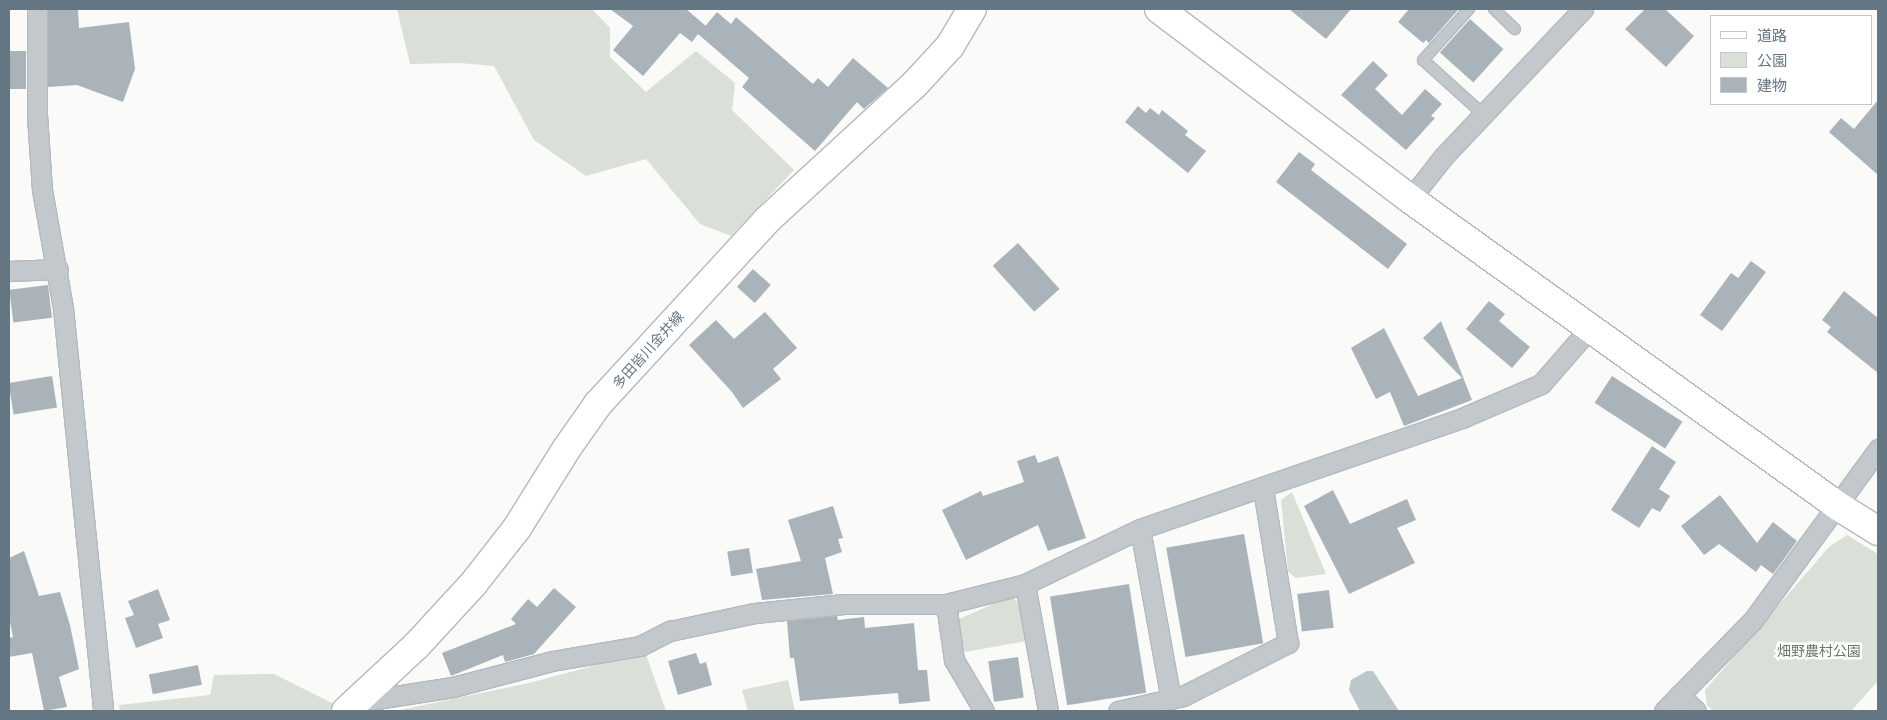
<!DOCTYPE html>
<meta charset="utf-8">
<style>
body{margin:0}
#map{position:relative;width:1887px;height:720px;overflow:hidden;background:#fafaf8;font-family:Commissioner,"Noto Sans JP",sans-serif}
div>[style]{position:absolute}
.green>*{inset:0;background:#dadfd7}
.water>*{inset:0;background:#bbc7cb}
.building>*{inset:0;background:#aab3b9;transform-origin:0 0}
.roads{filter:drop-shadow(1px 0 #b3babf) drop-shadow(-1px 0 #b3babf) drop-shadow(0 1px #b3babf) drop-shadow(0 -1px #b3babf)}
.lane>*{height:10px;margin:-5px;padding:0 5px;transform-origin:5px;border-radius:5px;background:#c3c8cc}
.street>*{height:19px;margin:-9.5px;padding:0 9.5px;transform-origin:9.5px;border-radius:9.5px;background:#c3c8cc}
.secondary>*{height:28px;margin:-14px;padding:0 14px;transform-origin:14px;border-radius:14px;background:#fff}
span{translate:-50% -50%;white-space:nowrap;text-align:center;line-height:1.15;-webkit-text-stroke:5px #fff;paint-order:stroke}
.street-label{font-size:14px;color:#657683}
.park-label{font-size:14px;color:#687a64}
.frame{position:absolute;inset:0;border:10px solid #657683;pointer-events:none}
.legend{position:absolute;left:1710px;top:15px;width:162px;height:90px;box-sizing:border-box;background:#fff;border:1px solid #c1c8cd;margin:0;padding:6px 9px;list-style:none;font-size:15px;color:#657683}
.legend li{display:flex;align-items:center;gap:10px;height:25px}
.legend b{width:25px;border:1px solid #c1c8cd}
</style>
<div id="map">
<div class="green">
<i style="clip-path:polygon(397px 9px,592px 9px,610px 28px,610px 57px,646px 92px,696px 51px,735px 83px,732px 110px,794px 170px,731px 236px,700px 224px,646px 159px,586px 176px,534px 140px,494px 66px,460px 63px,410px 64px)"></i>
<i style="clip-path:polygon(1292px 492px,1326px 574px,1296px 578px,1288px 572px,1281px 500px)"></i>
<i style="clip-path:polygon(1847px 535px,1878px 554px,1878px 681px,1851px 711px,1713px 711px,1707px 705px,1705px 690px,1829px 547px)"></i>
<i style="clip-path:polygon(1011px 596px,1021px 605px,1027px 641px,965px 652px,957px 620px)"></i>
<i style="clip-path:polygon(645px 652px,666px 711px,395px 711px,529px 683px)"></i>
<i style="clip-path:polygon(274px 674px,336px 705px,329px 711px,120px 711px,119px 705px,210px 695px,214px 675px)"></i>
<i style="clip-path:polygon(788px 680px,795px 711px,748px 711px,742px 690px)"></i>
</div>
<div class="water">
<i style="clip-path:polygon(1367px 671px,1373px 671px,1399px 711px,1360px 711px,1349px 690px,1351px 680px)"></i>
</div>
<div class="building">
<i style="clip-path:polygon(48px 9px,78px 9px,79px 28px,129px 22px,135px 69px,123px 102px,77px 85px,48px 87px)"></i>
<i style="clip-path:polygon(610px 9px,686px 9px,706px 26px,702px 30px,717px 12px,731px 24px,736px 17px,813px 84px,818px 78px,828px 87px,853px 58px,888px 88px,864px 109px,857px 102px,815px 151px,742px 87px,749px 78px,698px 34px,692px 42px,680px 33px,643px 76px,613px 50px,633px 26px)"></i>
<i style="clip-path:polygon(1289px 9px,1351px 9px,1326px 39px)"></i>
<i style="clip-path:polygon(1409px 9px,1459px 9px,1429px 43px,1426px 40px,1423px 43px,1398px 22px)"></i>
<i style="clip-path:polygon(1645px 9px,1665px 9px,1694px 36px,1666px 67px,1625px 29px)"></i>
<i style="left:1470px;top:19px;width:45px;height:45px;rotate:42deg"></i>
<i style="left:9px;top:51px;width:17px;height:38px"></i>
<i style="clip-path:polygon(1373px 61px,1388px 75px,1375px 89px,1402px 115px,1425px 89px,1442px 104px,1431px 116px,1435px 118px,1406px 150px,1341px 95px)"></i>
<i style="clip-path:polygon(1878px 100px,1878px 175px,1829px 132px,1841px 118px,1854px 129px)"></i>
<i style="clip-path:polygon(1138px 106px,1146px 113px,1150px 108px,1159px 115px,1162px 110px,1188px 131px,1185px 135px,1206px 151px,1188px 173px,1125px 122px)"></i>
<i style="clip-path:polygon(1299px 152px,1315px 164px,1311px 170px,1407px 244px,1388px 269px,1276px 182px)"></i>
<i style="left:1018px;top:243px;width:62px;height:34px;rotate:48deg"></i>
<i style="clip-path:polygon(1751px 261px,1766px 272px,1722px 331px,1700px 315px,1731px 273px,1738px 278px)"></i>
<i style="left:753px;top:269px;width:24px;height:24px;rotate:42deg"></i>
<i style="left:48px;top:285px;width:33px;height:39px;rotate:83deg"></i>
<i style="clip-path:polygon(1844px 291px,1878px 318px,1878px 373px,1827px 332px,1831px 327px,1822px 320px)"></i>
<i style="clip-path:polygon(1489px 301px,1505px 314px,1499px 321px,1530px 347px,1512px 368px,1466px 329px)"></i>
<i style="clip-path:polygon(765px 312px,797px 348px,773px 369px,781px 379px,743px 408px,732px 392px,689px 345px,716px 320px,734px 339px)"></i>
<i style="clip-path:polygon(1441px 321px,1472px 400px,1404px 426px,1390px 392px,1376px 399px,1351px 348px,1384px 328px,1418px 396px,1462px 378px,1423px 338px)"></i>
<i style="left:52px;top:376px;width:32px;height:44px;rotate:81deg"></i>
<i style="left:1612px;top:376px;width:84px;height:32px;rotate:33deg"></i>
<i style="clip-path:polygon(1652px 446px,1676px 462px,1659px 489px,1670px 496px,1660px 512px,1652px 508px,1639px 528px,1611px 510px)"></i>
<i style="clip-path:polygon(1035px 455px,1038px 463px,1058px 456px,1086px 538px,1048px 551px,1038px 525px,966px 560px,942px 510px,981px 491px,983px 496px,1024px 482px,1017px 461px)"></i>
<i style="clip-path:polygon(1333px 490px,1350px 524px,1407px 499px,1416px 520px,1397px 528px,1415px 563px,1349px 594px,1304px 506px)"></i>
<i style="clip-path:polygon(1720px 495px,1757px 543px,1773px 522px,1797px 541px,1773px 574px,1761px 565px,1756px 572px,1719px 544px,1704px 555px,1681px 526px)"></i>
<i style="clip-path:polygon(833px 506px,843px 538px,838px 539px,842px 552px,825px 558px,833px 594px,762px 600px,756px 569px,801px 561px,788px 520px)"></i>
<i style="left:1244px;top:534px;width:111px;height:79px;rotate:80deg"></i>
<i style="left:749px;top:548px;width:25px;height:22px;rotate:81deg"></i>
<i style="clip-path:polygon(24px 551px,39px 596px,60px 592px,70px 625px,79px 669px,59px 677px,67px 707px,44px 711px,32px 653px,9px 657px,9px 638px,13px 637px,9px 617px,9px 558px)"></i>
<i style="left:1129px;top:584px;width:110px;height:80px;rotate:81deg"></i>
<i style="clip-path:polygon(554px 588px,576px 607px,534px 654px,505px 662px,503px 655px,451px 676px,442px 653px,516px 624px,511px 619px,528px 599px,537px 607px)"></i>
<i style="clip-path:polygon(158px 589px,170px 620px,158px 624px,163px 638px,136px 648px,125px 618px,134px 615px,128px 601px)"></i>
<i style="left:1329px;top:590px;width:38px;height:32px;rotate:83deg"></i>
<i style="clip-path:polygon(837px 616px,838px 620px,864px 617px,865px 628px,914px 623px,918px 670px,927px 670px,930px 701px,899px 704px,898px 693px,800px 701px,794px 658px,790px 658px,787px 621px)"></i>
<i style="clip-path:polygon(696px 653px,700px 664px,706px 662px,712px 685px,678px 695px,668px 661px)"></i>
<i style="left:1018px;top:657px;width:41px;height:30px;rotate:82deg"></i>
<i style="left:198px;top:665px;width:20px;height:50px;rotate:79deg"></i>
</div>
<div class="roads">
<div class="lane">
<i style="left:1469px;top:9px;width:69px;rotate:132deg"></i>
<i style="left:1423px;top:60px;width:81px;rotate:42deg"></i>
<i style="left:1494px;top:9px;width:29px;rotate:44deg"></i>
</div>
<div class="street">
<i style="left:37px;top:9px;width:106px;rotate:90deg"></i>
<i style="left:37px;top:115px;width:75px;rotate:86.2deg"></i>
<i style="left:42px;top:190px;width:120px;rotate:79.9deg"></i>
<i style="left:63px;top:308px;width:405px;rotate:84.3deg"></i>
<i style="left:1410px;top:199px;width:53px;rotate:-51.8deg"></i>
<i style="left:1443px;top:157px;width:204px;rotate:-46.6deg"></i>
<i style="left:9px;top:271px;width:49px;rotate:-2.3deg"></i>
<i style="left:1140px;top:529px;width:173px;rotate:79.7deg"></i>
<i style="left:1025px;top:584px;width:129px;rotate:79.7deg"></i>
<i style="left:946px;top:604px;width:57px;rotate:81.9deg"></i>
<i style="left:954px;top:660px;width:59px;rotate:59.5deg"></i>
<i style="left:1679px;top:695px;width:23px;rotate:43deg"></i>
<i style="left:357px;top:702px;width:97px;rotate:-8.9deg"></i>
<i style="left:453px;top:687px;width:102px;rotate:-14.7deg"></i>
<i style="left:552px;top:661px;width:89px;rotate:-9.7deg"></i>
<i style="left:640px;top:646px;width:34px;rotate:-27deg"></i>
<i style="left:670px;top:631px;width:87px;rotate:-12deg"></i>
<i style="left:755px;top:613px;width:89px;rotate:-5.8deg"></i>
<i style="left:844px;top:604px;width:102px"></i>
<i style="left:946px;top:604px;width:81px;rotate:-14.2deg"></i>
<i style="left:1025px;top:584px;width:127px;rotate:-25.6deg"></i>
<i style="left:1140px;top:529px;width:341px;rotate:-19deg"></i>
<i style="left:1462px;top:418px;width:86px;rotate:-23.3deg"></i>
<i style="left:1541px;top:384px;width:73px;rotate:-48.9deg"></i>
<i style="left:1118px;top:711px;width:67px;rotate:-13deg"></i>
<i style="left:1183px;top:696px;width:118px;rotate:-26.8deg"></i>
<i style="left:1288px;top:643px;width:156px;rotate:-99.2deg"></i>
<i style="left:1664px;top:711px;width:127px;rotate:-45.6deg"></i>
<i style="left:1753px;top:620px;width:212px;rotate:-53.8deg"></i>
</div>
<div class="secondary">
<i style="left:1159px;top:9px;width:315px;rotate:37.1deg"></i>
<i style="left:1410px;top:199px;width:527px;rotate:35.65deg"></i>
<i style="left:1838px;top:506px;width:47px;rotate:32deg"></i>
<i style="left:346px;top:711px;width:97px;rotate:-42.9deg"></i>
<i style="left:417px;top:645px;width:84px;rotate:-47.4deg"></i>
<i style="left:474px;top:583px;width:70px;rotate:-52deg"></i>
<i style="left:517px;top:528px;width:94px;rotate:-58deg"></i>
<i style="left:567px;top:448px;width:54px;rotate:-54.8deg"></i>
<i style="left:598px;top:404px;width:248px;rotate:-47.4deg"></i>
<i style="left:766px;top:221px;width:202px;rotate:-42.6deg"></i>
<i style="left:915px;top:84px;width:52px;rotate:-47.4deg"></i>
<i style="left:950px;top:46px;width:43px;rotate:-59.3deg"></i>
</div>
</div>
<div class="street-label">
<span style="left:648px;top:350px;rotate:-48deg">多田皆川金井線</span>
</div>
<div class="park-label">
<span style="left:1819px;top:651px">畑野農村公園</span>
</div>
<div class="frame"></div>
<ul class="legend">
<li><b style="height:6px;background:#fff"></b>道路</li>
<li><b style="height:14px;background:#dadfd7"></b>公園</li>
<li><b style="height:14px;background:#aab3b9"></b>建物</li>
</ul>
</div>
